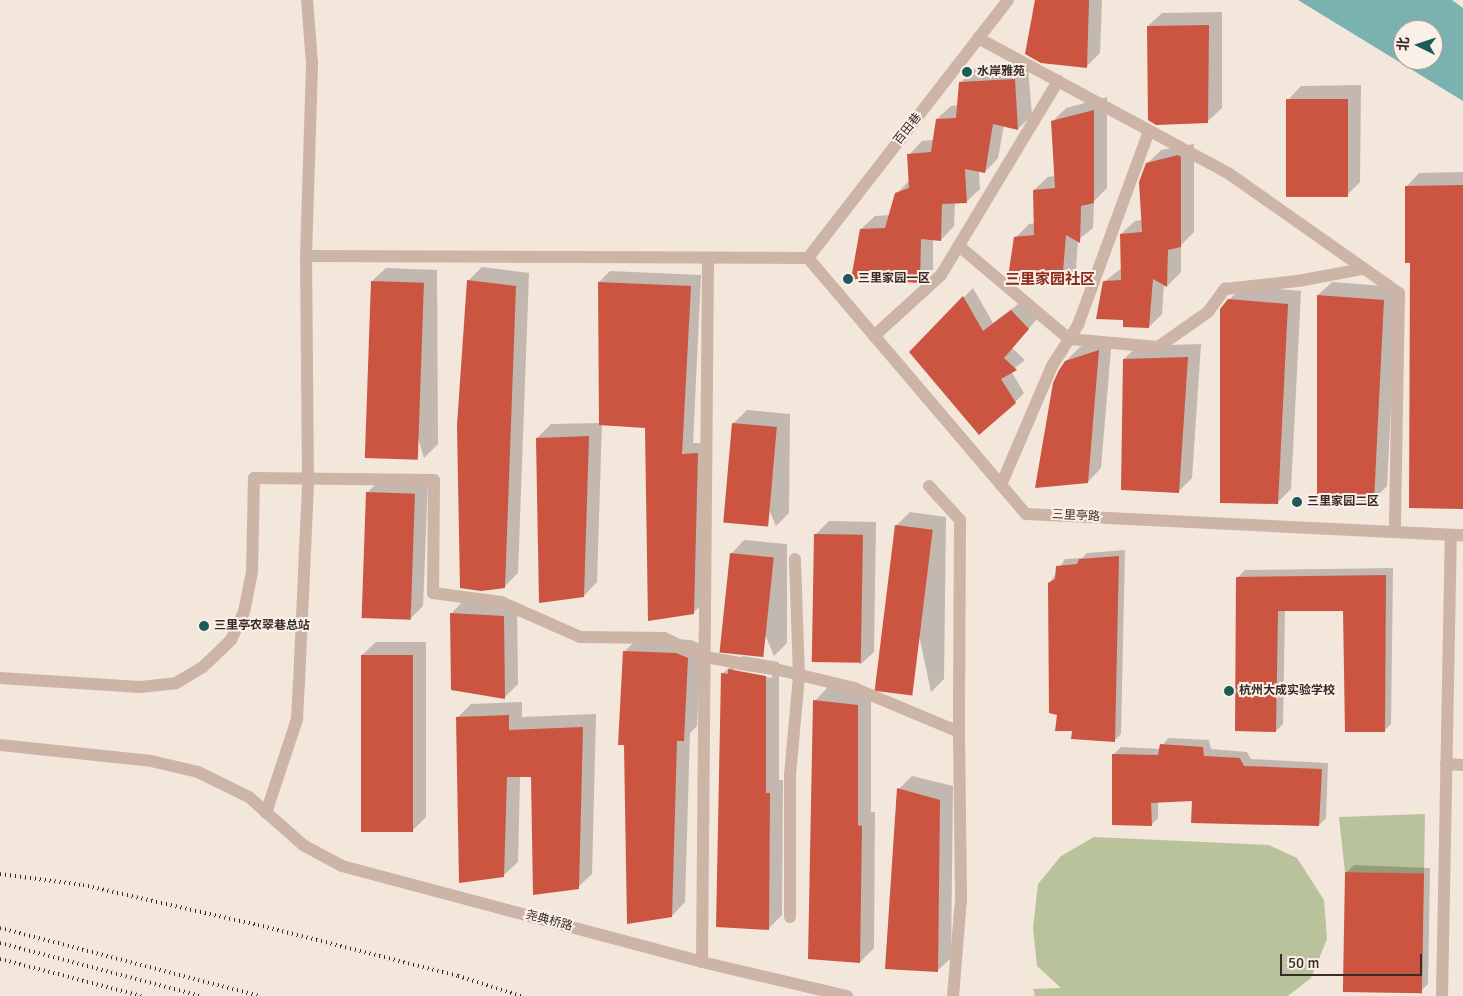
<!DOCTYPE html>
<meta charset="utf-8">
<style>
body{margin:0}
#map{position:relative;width:1463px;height:996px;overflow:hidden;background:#f3e6db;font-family:Signika,"Noto Sans SC",sans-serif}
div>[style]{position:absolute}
.green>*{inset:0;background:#b9c39b}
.water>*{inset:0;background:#79b2ae}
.shadow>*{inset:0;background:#0003}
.building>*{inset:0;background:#cb5541;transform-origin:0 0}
.minor>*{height:12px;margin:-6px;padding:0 6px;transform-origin:6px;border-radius:6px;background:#ccb4a7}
.rail>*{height:4px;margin-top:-2px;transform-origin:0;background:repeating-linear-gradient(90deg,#382b28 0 1px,transparent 0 5px)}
.dots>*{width:14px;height:14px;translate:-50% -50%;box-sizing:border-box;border:2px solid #faf0e8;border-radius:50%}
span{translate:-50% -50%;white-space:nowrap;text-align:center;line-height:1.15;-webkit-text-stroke:4px #faf0e8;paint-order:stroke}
.poi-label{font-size:12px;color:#382b28;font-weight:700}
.left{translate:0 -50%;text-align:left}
.street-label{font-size:12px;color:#382b28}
.quarter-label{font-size:15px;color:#8b2c1d;font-weight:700}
.north{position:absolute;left:1393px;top:20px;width:50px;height:50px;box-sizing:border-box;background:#faf0e8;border:1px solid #aca19b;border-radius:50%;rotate:274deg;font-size:14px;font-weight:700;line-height:20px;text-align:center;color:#382b28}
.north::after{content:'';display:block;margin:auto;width:18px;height:22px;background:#1b5b59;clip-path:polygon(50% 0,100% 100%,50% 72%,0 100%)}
.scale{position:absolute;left:1280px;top:954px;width:142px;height:22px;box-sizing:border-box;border:2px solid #382b28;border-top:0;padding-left:6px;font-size:15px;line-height:18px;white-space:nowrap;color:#382b28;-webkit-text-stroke:4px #faf0e8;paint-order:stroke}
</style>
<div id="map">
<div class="green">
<i style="clip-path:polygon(1425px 814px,1424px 874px,1345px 872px,1339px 817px)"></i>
<i style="clip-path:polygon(1094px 837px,1269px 845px,1297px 858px,1324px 900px,1327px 939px,1311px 978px,1288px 996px,1035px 996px,1033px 989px,1061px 988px,1037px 966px,1033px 928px,1038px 884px,1061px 856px)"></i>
</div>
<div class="water">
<i style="clip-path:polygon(evenodd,1298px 0,1452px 0,1463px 8px,1463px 101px,1298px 0,1403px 30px,1433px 30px,1433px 60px,1403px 60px,1403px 30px)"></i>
</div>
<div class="shadow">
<i style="clip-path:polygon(1036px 0,1102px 0,1100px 53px,1086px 67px)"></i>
<i style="clip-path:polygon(1222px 12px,1222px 108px,1208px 121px,1148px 26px,1162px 13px)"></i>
<i style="clip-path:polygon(1028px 66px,1032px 115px,1018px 129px,1004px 125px,998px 158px,985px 172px,979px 171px,980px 189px,966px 202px,955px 203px,954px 226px,941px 240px,933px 239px,933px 269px,919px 282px,861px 229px,875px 216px,890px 215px,896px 194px,910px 180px,909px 155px,922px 141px,934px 140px,937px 119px,951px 106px,959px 105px,960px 83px,974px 69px)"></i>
<i style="clip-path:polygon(1361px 85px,1360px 182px,1347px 195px,1288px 100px,1301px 86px)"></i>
<i style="clip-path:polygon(1107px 97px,1107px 188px,1094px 201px,1093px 228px,1078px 240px,1076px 269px,1062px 283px,1015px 238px,1029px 224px,1035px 223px,1034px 190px,1048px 177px,1055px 176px,1052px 122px,1066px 108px)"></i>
<i style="clip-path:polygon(1194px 144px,1194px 232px,1181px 245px,1181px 272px,1167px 286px,1164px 284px,1162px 314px,1149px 327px,1124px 319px,1097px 317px,1104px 282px,1122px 268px,1121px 234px,1135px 221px,1142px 220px,1147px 164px,1161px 150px)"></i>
<i style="clip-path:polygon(1463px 172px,1463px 508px,1411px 261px,1406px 187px,1419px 173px)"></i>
<i style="clip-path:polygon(482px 267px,529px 273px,518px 573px,505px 586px,469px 280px)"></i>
<i style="clip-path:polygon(386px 268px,437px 270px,438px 444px,424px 458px,372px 281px)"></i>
<i style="clip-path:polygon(610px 271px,701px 275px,693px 443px,708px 443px,704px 602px,693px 613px,646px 427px,602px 423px,597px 582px,584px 596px,537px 438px,551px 424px,601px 423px,599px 282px)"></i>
<i style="clip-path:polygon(1332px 282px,1397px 287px,1387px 486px,1373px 500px,1318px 295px)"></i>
<i style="clip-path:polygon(1243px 286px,1301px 291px,1291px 489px,1277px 503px,1229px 300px)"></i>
<i style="clip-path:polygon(973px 288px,993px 323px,1021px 302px,1037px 319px,1012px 348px,1025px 360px,1011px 371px,1024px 393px,1015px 402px,911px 352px)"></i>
<i style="clip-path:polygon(1112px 337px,1101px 468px,1088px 482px,1066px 361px,1080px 347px)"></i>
<i style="clip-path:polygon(1201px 344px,1192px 478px,1178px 492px,1124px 359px,1138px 346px)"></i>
<i style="clip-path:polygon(747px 410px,790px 414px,789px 513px,776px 526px,733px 424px)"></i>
<i style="clip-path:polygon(381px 479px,428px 481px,423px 606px,409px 620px,368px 492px)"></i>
<i style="clip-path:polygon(910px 512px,946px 517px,944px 679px,931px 692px,896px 526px)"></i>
<i style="clip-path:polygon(829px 521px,876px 522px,874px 652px,860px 665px,815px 535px)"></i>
<i style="clip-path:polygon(744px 540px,787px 544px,787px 643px,774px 656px,731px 554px)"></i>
<i style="clip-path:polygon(1125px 550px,1121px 734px,1114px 741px,1073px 730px,1059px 714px,1049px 584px,1065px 559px,1082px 558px,1087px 553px)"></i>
<i style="clip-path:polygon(1393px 568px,1391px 724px,1384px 731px,1345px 610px,1285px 610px,1283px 724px,1276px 731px,1238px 577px,1245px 570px)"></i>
<i style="clip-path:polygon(464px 600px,517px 602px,518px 684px,504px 698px,451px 614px)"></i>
<i style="clip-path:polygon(638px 638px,691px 640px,701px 644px,697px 726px,690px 733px,685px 902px,672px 916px,624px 652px)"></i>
<i style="clip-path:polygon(376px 642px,426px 642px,426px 817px,412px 831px,362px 655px)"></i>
<i style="clip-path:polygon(evenodd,743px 656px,779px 662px,779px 780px,783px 780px,782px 915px,768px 929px,722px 674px,743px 656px,734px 669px,772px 675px,772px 678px,734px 671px,734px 669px)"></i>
<i style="clip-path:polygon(828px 687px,871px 692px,871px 812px,875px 812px,874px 948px,860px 962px,815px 701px)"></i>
<i style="clip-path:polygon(522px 702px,522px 717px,596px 714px,592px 874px,578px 887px,533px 776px,520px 776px,518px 862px,504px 875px,457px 718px,471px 704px)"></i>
<i style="clip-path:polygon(1168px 738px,1209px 740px,1211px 749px,1247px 752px,1251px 759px,1328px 763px,1326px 818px,1319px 825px,1193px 799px,1158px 801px,1158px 818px,1151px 825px,1114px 754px,1121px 747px,1160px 749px)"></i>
<i style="clip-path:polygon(912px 776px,953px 786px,951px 958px,937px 971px,899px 789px)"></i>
<i style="clip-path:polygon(1354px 865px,1430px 868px,1428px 984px,1421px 991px,1347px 872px)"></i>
</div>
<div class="building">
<i style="clip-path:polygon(1035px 0,1089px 0,1087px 68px,1041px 63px,1025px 54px)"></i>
<i style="clip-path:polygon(1209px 25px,1208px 123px,1156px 125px,1148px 120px,1147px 26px)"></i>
<i style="clip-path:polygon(1015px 79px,1018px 130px,993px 124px,985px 173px,965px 169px,967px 203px,942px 204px,941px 241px,921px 239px,920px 283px,851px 279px,860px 229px,885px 228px,895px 193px,909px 188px,907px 154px,931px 152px,936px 119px,956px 118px,959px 82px)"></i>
<i style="left:1286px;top:99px;width:62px;height:98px"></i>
<i style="clip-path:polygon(1094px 110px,1094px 203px,1081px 206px,1080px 243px,1066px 235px,1062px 284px,1014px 282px,1008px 277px,1014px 237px,1034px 235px,1033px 190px,1055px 188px,1051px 121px)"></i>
<i style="clip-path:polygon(1178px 155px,1181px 157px,1181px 247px,1168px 250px,1167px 287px,1153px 279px,1149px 328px,1123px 327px,1123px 320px,1096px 319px,1103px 281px,1121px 280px,1120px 234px,1142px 232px,1139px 182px,1146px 163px)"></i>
<i style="clip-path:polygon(1463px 185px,1463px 509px,1409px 508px,1410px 263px,1405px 263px,1405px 186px)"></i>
<i style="clip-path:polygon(467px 280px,516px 286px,505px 588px,481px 591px,460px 588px,457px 425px)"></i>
<i style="left:371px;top:281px;width:53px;height:177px;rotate:2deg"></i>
<i style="clip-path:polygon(598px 282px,691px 286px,682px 454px,698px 453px,694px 614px,648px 621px,645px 428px,599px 425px)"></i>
<i style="clip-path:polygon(1317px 295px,1384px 300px,1374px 501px,1317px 499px)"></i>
<i style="clip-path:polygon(963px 296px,983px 331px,1011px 310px,1029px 329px,1004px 358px,1017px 370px,1001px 379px,1016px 403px,979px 435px,909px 352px)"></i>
<i style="clip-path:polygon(1228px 299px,1288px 304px,1278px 504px,1220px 503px,1220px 309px)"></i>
<i style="clip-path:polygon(1099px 350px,1088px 483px,1035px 488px,1053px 383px,1059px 370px,1065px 361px)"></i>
<i style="clip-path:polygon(1188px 357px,1179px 493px,1121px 490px,1123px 359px)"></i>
<i style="left:732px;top:423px;width:45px;height:100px;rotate:5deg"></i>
<i style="clip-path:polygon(589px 436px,584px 597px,539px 603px,536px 438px)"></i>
<i style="left:366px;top:492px;width:49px;height:126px;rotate:2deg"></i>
<i style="left:895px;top:525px;width:38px;height:167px;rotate:7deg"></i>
<i style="left:814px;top:534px;width:49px;height:128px;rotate:1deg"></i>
<i style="left:730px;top:553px;width:44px;height:100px;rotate:6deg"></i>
<i style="clip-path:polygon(1119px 556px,1115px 742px,1071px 739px,1072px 731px,1055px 731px,1057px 715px,1049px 713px,1048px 583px,1055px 579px,1056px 566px,1077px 564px,1079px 559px)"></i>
<i style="clip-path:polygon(1386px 575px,1385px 732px,1345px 732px,1343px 611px,1278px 611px,1276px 732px,1235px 731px,1236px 577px)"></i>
<i style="clip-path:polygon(450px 613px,504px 616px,505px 699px,451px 690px)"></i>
<i style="clip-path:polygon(623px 651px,676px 653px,688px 658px,684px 741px,677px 741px,672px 917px,627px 924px,624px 745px,618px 745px)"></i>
<i style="left:361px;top:655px;width:52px;height:177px"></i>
<i style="clip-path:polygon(728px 669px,766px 676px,766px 793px,770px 793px,769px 930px,716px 927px,721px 673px,728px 674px)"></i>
<i style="clip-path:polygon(813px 700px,858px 705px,858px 825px,862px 826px,860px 963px,808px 959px)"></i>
<i style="clip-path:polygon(509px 715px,509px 730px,583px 727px,579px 889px,533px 895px,531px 777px,507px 777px,504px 877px,459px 883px,456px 717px)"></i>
<i style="clip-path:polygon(1160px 744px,1203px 747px,1204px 756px,1240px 758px,1244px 766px,1322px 769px,1319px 826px,1191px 823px,1192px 801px,1151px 803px,1152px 826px,1112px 825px,1112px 754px,1158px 755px)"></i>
<i style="clip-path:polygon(897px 788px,940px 800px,938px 972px,885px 969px)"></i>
<i style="left:1345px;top:872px;width:79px;height:120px;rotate:1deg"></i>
</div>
<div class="minor">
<i style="left:978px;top:38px;width:284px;rotate:28.4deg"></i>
<i style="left:1228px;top:173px;width:209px;rotate:35.1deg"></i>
<i style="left:1399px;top:293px;width:239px;rotate:91deg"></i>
<i style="left:959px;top:246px;width:144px;rotate:40.2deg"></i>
<i style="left:1069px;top:339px;width:89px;rotate:5.1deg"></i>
<i style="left:1158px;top:347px;width:61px;rotate:-35deg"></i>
<i style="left:1208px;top:312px;width:29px;rotate:-54deg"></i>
<i style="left:1225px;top:289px;width:73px;rotate:-6.3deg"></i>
<i style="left:1298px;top:281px;width:66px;rotate:-10.5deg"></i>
<i style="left:306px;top:256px;width:502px;rotate:0.23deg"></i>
<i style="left:808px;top:258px;width:336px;rotate:49.6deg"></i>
<i style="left:1026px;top:514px;width:438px;rotate:2.8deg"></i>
<i style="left:808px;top:258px;width:326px;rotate:-52.2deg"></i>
<i style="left:874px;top:336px;width:91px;rotate:-42.3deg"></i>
<i style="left:941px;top:275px;width:227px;rotate:-58.9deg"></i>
<i style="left:1001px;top:485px;width:129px;rotate:-66.8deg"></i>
<i style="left:1052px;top:366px;width:49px;rotate:-57.6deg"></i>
<i style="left:1078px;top:325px;width:207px;rotate:-69.9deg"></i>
<i style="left:929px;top:486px;width:46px;rotate:47.6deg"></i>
<i style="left:960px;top:520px;width:212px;rotate:90.3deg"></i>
<i style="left:0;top:678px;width:140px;rotate:3.7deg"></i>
<i style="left:140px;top:687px;width:36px;rotate:-6deg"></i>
<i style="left:176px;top:683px;width:31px;rotate:-31deg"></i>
<i style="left:203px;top:667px;width:39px;rotate:-44deg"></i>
<i style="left:231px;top:640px;width:31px;rotate:-65deg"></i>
<i style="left:244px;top:612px;width:41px;rotate:-78.7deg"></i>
<i style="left:252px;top:572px;width:94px;rotate:-88.8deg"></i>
<i style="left:254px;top:478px;width:180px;rotate:0.6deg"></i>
<i style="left:434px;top:480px;width:113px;rotate:90.5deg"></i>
<i style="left:433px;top:593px;width:69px;rotate:7.5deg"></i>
<i style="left:501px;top:602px;width:86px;rotate:23.9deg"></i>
<i style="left:580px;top:637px;width:84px;rotate:0.7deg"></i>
<i style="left:664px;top:638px;width:45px;rotate:24.9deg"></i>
<i style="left:705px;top:657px;width:71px;rotate:9.7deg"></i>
<i style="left:775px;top:669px;width:81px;rotate:13.5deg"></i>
<i style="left:854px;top:688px;width:114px;rotate:22.7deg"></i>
<i style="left:959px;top:732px;width:167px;rotate:89.3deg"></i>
<i style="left:961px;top:899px;width:97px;rotate:94.7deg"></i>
<i style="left:0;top:745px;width:152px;rotate:6deg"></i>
<i style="left:151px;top:761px;width:48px;rotate:13.2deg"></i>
<i style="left:198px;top:772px;width:57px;rotate:26.1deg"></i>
<i style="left:249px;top:797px;width:72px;rotate:41.6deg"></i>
<i style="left:303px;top:845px;width:44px;rotate:28.3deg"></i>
<i style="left:342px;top:866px;width:373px;rotate:14.9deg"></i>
<i style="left:702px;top:962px;width:149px;rotate:13.2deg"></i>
<i style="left:1446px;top:764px;width:17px;rotate:3deg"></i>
<i style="left:266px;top:813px;width:99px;rotate:-71.7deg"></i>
<i style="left:297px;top:719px;width:36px;rotate:-87deg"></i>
<i style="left:299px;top:683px;width:202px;rotate:-87.4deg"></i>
<i style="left:308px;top:481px;width:225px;rotate:-90.5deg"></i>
<i style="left:306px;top:256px;width:193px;rotate:-88.2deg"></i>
<i style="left:312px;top:63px;width:63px;rotate:-94.5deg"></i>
<i style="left:790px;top:917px;width:142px;rotate:-90deg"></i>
<i style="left:790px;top:775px;width:99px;rotate:-84.8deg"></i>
<i style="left:799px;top:676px;width:117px;rotate:-92deg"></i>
<i style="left:702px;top:962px;width:704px;rotate:-89.51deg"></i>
<i style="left:1442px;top:996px;width:461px;rotate:-88.9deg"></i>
</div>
<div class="rail">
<i style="left:0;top:874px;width:84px;rotate:7.5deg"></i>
<i style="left:83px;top:885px;width:180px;rotate:12.9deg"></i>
<i style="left:258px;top:925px;width:206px;rotate:14.3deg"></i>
<i style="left:458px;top:976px;width:66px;rotate:17.6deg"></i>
<i style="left:0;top:928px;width:269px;rotate:14.7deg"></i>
<i style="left:0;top:943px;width:208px;rotate:14.8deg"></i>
<i style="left:0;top:959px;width:146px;rotate:14.7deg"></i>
</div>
<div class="dots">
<i style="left:967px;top:72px;background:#1b5b59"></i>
<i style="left:848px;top:279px;background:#1b5b59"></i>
<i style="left:1297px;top:502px;background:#1b5b59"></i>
<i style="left:204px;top:626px;background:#1b5b59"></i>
<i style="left:1229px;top:691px;background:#1b5b59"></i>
</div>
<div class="poi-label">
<span class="left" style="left:977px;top:72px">水岸雅苑</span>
<span class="left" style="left:858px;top:279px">三里家园一区</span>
<span class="left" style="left:1307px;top:502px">三里家园二区</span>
<span class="left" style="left:214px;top:626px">三里亭农翠巷总站</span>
<span class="left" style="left:1239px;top:691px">杭州大成实验学校</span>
</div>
<div class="street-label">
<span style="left:908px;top:129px;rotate:-52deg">百田巷</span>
<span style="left:1076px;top:516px;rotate:3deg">三里亭路</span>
<span style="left:549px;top:921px;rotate:15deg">尧典桥路</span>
</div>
<div class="quarter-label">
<span style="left:1050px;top:280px">三里家园社区</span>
</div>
<div class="north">北</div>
<div class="scale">50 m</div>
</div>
